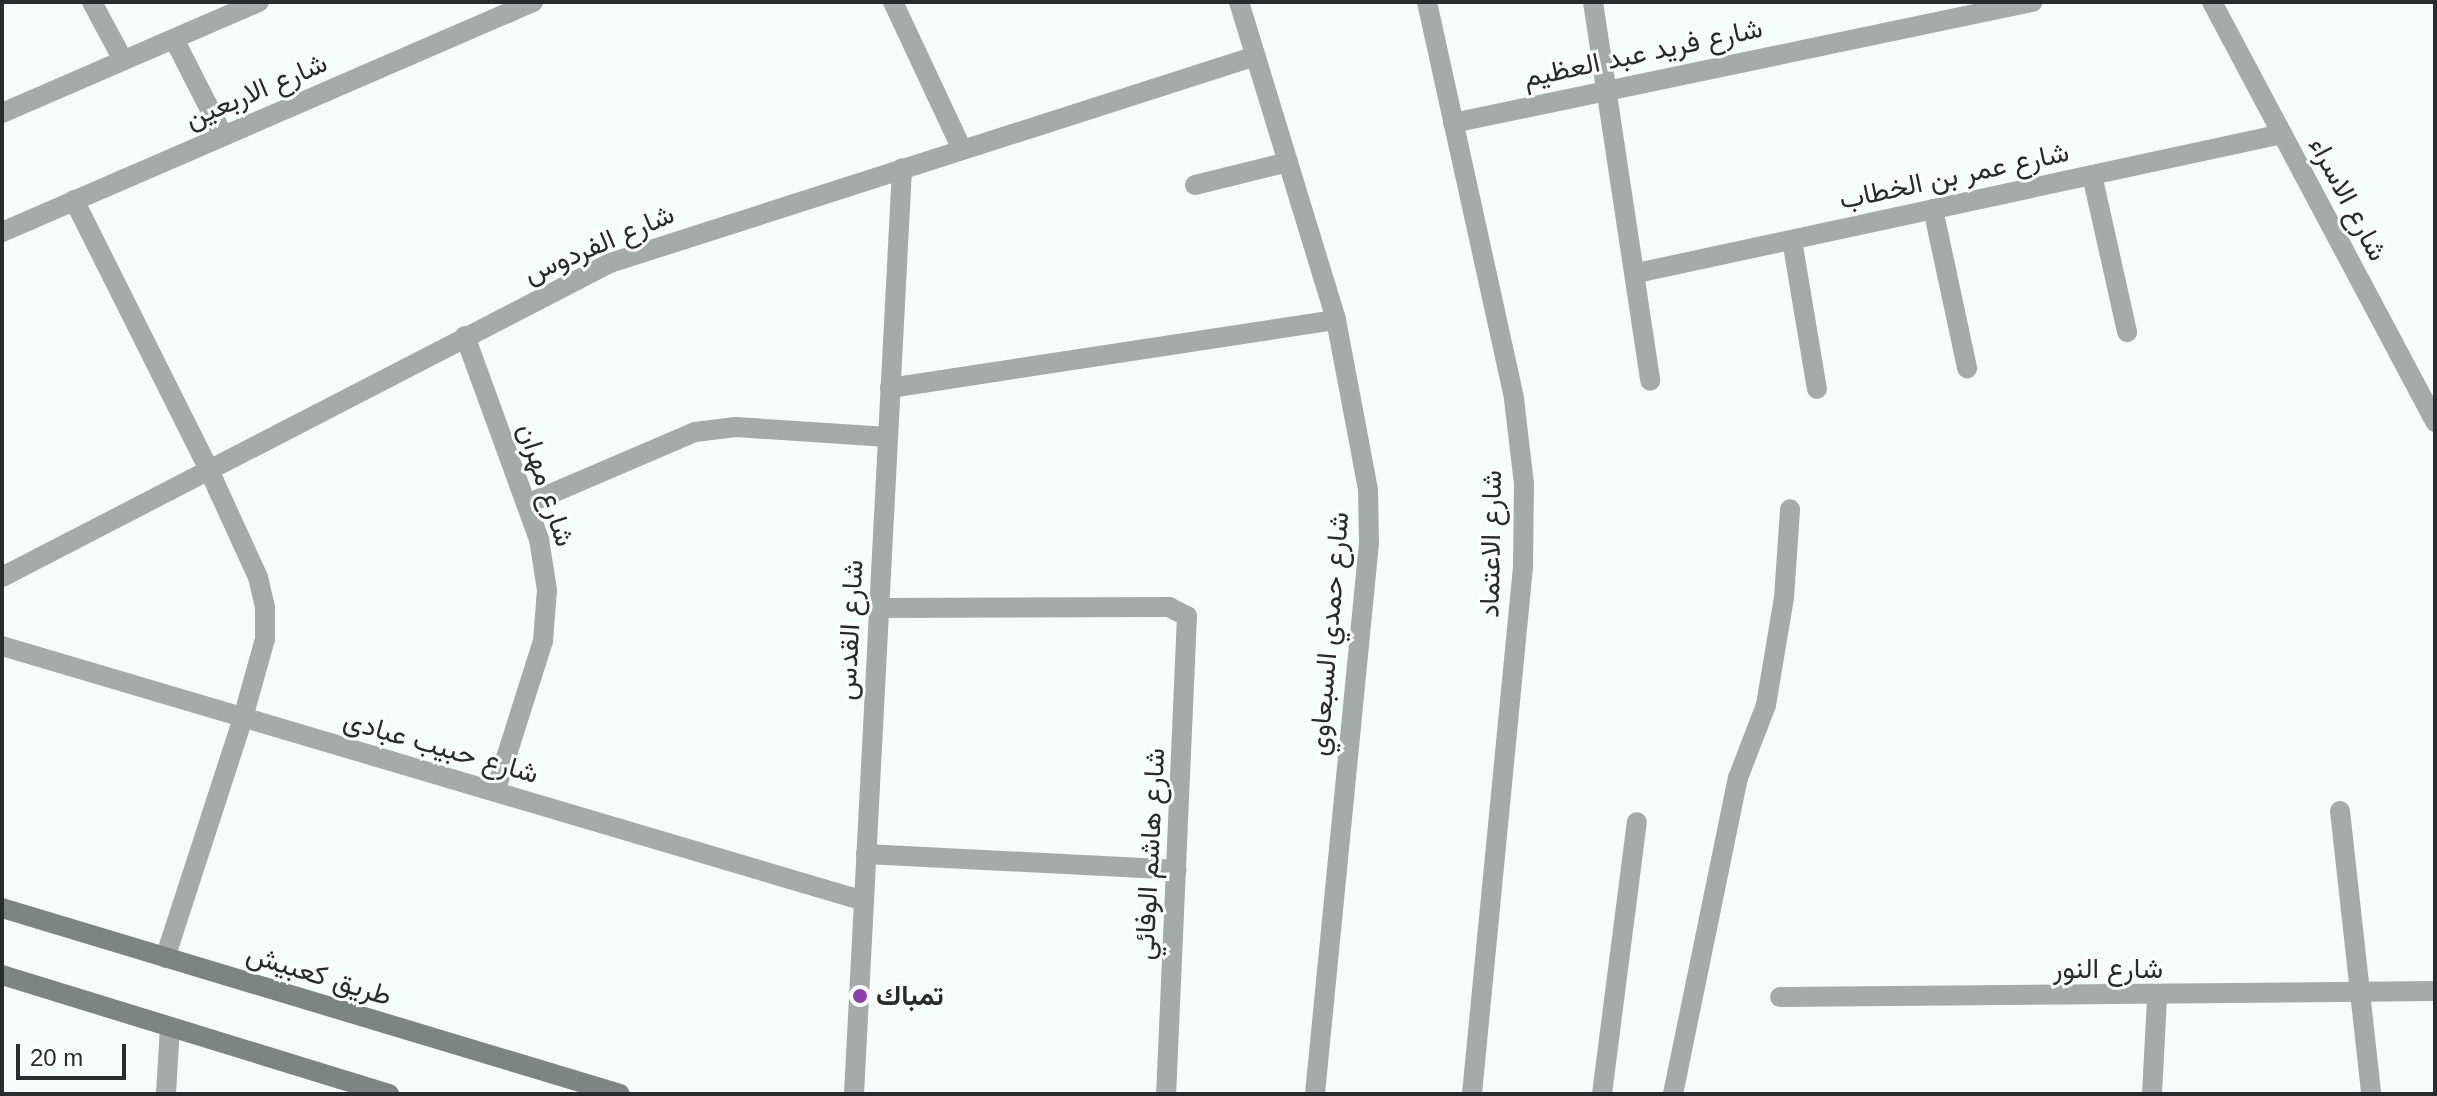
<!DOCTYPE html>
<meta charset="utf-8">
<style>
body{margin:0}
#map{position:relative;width:2437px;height:1096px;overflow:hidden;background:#f5fefb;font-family:Arial,Vazirmatn,sans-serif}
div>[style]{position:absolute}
.street>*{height:20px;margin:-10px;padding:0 10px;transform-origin:10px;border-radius:10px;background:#a5aba9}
.secondary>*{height:20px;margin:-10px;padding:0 10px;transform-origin:10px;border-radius:10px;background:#7b8582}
.dots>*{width:22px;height:22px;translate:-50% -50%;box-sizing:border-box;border:4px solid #fff;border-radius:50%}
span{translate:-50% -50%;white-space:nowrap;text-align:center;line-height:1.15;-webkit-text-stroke:6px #fff;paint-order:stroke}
.street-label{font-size:28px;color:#272d2c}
.poi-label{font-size:28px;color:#272d2c;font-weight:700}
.left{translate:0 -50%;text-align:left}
.frame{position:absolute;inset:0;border:4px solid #272d2c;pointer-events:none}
.scale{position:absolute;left:16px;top:1044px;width:110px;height:36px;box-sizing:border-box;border:4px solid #272d2c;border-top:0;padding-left:10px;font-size:24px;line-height:28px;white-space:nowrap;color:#272d2c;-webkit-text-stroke:6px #fff;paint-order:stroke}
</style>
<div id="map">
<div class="street">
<i style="left:92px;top:2px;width:66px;rotate:61.9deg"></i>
<i style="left:893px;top:2px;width:162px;rotate:64.9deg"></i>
<i style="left:1239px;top:2px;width:332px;rotate:73deg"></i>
<i style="left:1336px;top:320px;width:173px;rotate:79.3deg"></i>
<i style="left:1368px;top:490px;width:53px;rotate:88.9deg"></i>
<i style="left:1369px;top:543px;width:554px;rotate:95.6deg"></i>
<i style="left:1427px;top:2px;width:406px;rotate:77.6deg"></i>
<i style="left:1514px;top:399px;width:86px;rotate:83.3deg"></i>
<i style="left:1524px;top:484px;width:83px;rotate:90.7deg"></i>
<i style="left:1523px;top:567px;width:529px;rotate:95.53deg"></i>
<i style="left:1593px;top:2px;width:383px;rotate:81.4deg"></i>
<i style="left:2212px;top:2px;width:476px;rotate:62deg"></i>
<i style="left:174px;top:39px;width:108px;rotate:63deg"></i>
<i style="left:2px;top:113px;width:280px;rotate:-23.4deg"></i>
<i style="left:1453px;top:123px;width:592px;rotate:-11.8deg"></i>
<i style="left:2092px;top:175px;width:161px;rotate:77.4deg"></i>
<i style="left:1195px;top:185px;width:96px;rotate:-13.9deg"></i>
<i style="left:74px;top:200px;width:300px;rotate:63.4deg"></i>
<i style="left:208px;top:468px;width:120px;rotate:65.4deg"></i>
<i style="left:258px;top:577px;width:32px;rotate:77deg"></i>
<i style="left:265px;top:608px;width:31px;rotate:90deg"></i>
<i style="left:265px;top:639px;width:82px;rotate:105.6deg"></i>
<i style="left:243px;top:718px;width:252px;rotate:108deg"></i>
<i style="left:1933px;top:209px;width:163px;rotate:77.9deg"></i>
<i style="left:2px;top:232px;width:579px;rotate:-23.42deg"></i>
<i style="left:1792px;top:240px;width:151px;rotate:80.5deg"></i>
<i style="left:1637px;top:273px;width:660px;rotate:-12.16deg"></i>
<i style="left:465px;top:336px;width:216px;rotate:70deg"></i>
<i style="left:539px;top:539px;width:52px;rotate:81.1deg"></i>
<i style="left:547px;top:590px;width:51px;rotate:94.5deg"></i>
<i style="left:543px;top:641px;width:158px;rotate:107.6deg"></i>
<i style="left:890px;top:388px;width:451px;rotate:-8.7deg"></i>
<i style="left:527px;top:504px;width:183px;rotate:-23.2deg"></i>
<i style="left:695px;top:432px;width:41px;rotate:-7deg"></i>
<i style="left:736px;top:427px;width:152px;rotate:3.8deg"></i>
<i style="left:2px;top:577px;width:684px;rotate:-27.31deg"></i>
<i style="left:610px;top:263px;width:678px;rotate:-17.77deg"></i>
<i style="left:879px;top:608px;width:290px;rotate:-0.2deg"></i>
<i style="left:1169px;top:607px;width:20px;rotate:27deg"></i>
<i style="left:1187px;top:616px;width:478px;rotate:92.5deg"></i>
<i style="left:2px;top:646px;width:899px;rotate:16.48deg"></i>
<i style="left:2340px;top:811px;width:285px;rotate:83.7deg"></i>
<i style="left:866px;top:854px;width:311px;rotate:2.9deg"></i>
<i style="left:1780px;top:997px;width:655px;rotate:-0.52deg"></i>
<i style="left:166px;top:1094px;width:67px;rotate:-86.6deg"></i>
<i style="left:854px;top:1094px;width:927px;rotate:-87.03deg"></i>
<i style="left:1602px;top:1094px;width:274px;rotate:-82.7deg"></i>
<i style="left:1673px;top:1094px;width:323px;rotate:-78.4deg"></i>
<i style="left:1738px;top:778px;width:78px;rotate:-69deg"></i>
<i style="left:1766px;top:705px;width:109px;rotate:-80.5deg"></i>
<i style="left:1784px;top:598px;width:89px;rotate:-86.1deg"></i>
<i style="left:2152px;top:1094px;width:97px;rotate:-87deg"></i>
</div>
<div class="secondary">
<i style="left:2px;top:908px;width:645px;rotate:16.75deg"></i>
<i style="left:2px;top:975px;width:405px;rotate:17.1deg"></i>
</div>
<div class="dots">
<i style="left:860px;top:996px;background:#8d3eaf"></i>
</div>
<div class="street-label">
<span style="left:1643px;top:53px;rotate:-12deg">شارع فريد عبد العظيم</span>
<span style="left:256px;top:91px;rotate:-23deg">شارع الاربعين</span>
<span style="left:1954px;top:176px;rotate:-12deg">شارع عمر بن الخطاب</span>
<span style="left:2348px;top:199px;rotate:62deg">شارع الاسراء</span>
<span style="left:599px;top:244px;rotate:-23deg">شارع الفردوس</span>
<span style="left:546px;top:485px;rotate:72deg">شارع مهران</span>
<span style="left:1491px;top:544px;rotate:-89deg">شارع الاعتماد</span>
<span style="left:850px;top:630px;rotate:-87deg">شارع القدس</span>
<span style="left:1329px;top:634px;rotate:-85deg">شارع حمدي السبعاوي</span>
<span style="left:441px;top:747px;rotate:16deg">شارع حبيب عبادى</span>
<span style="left:1150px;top:854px;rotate:-87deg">شارع هاشم الوفائي</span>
<span style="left:2108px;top:969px">شارع النور</span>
<span style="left:319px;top:975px;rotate:17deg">طريق كعبيش</span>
</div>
<div class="poi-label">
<span class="left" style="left:876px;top:996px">تمباك</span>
</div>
<div class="frame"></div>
<div class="scale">20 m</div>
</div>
